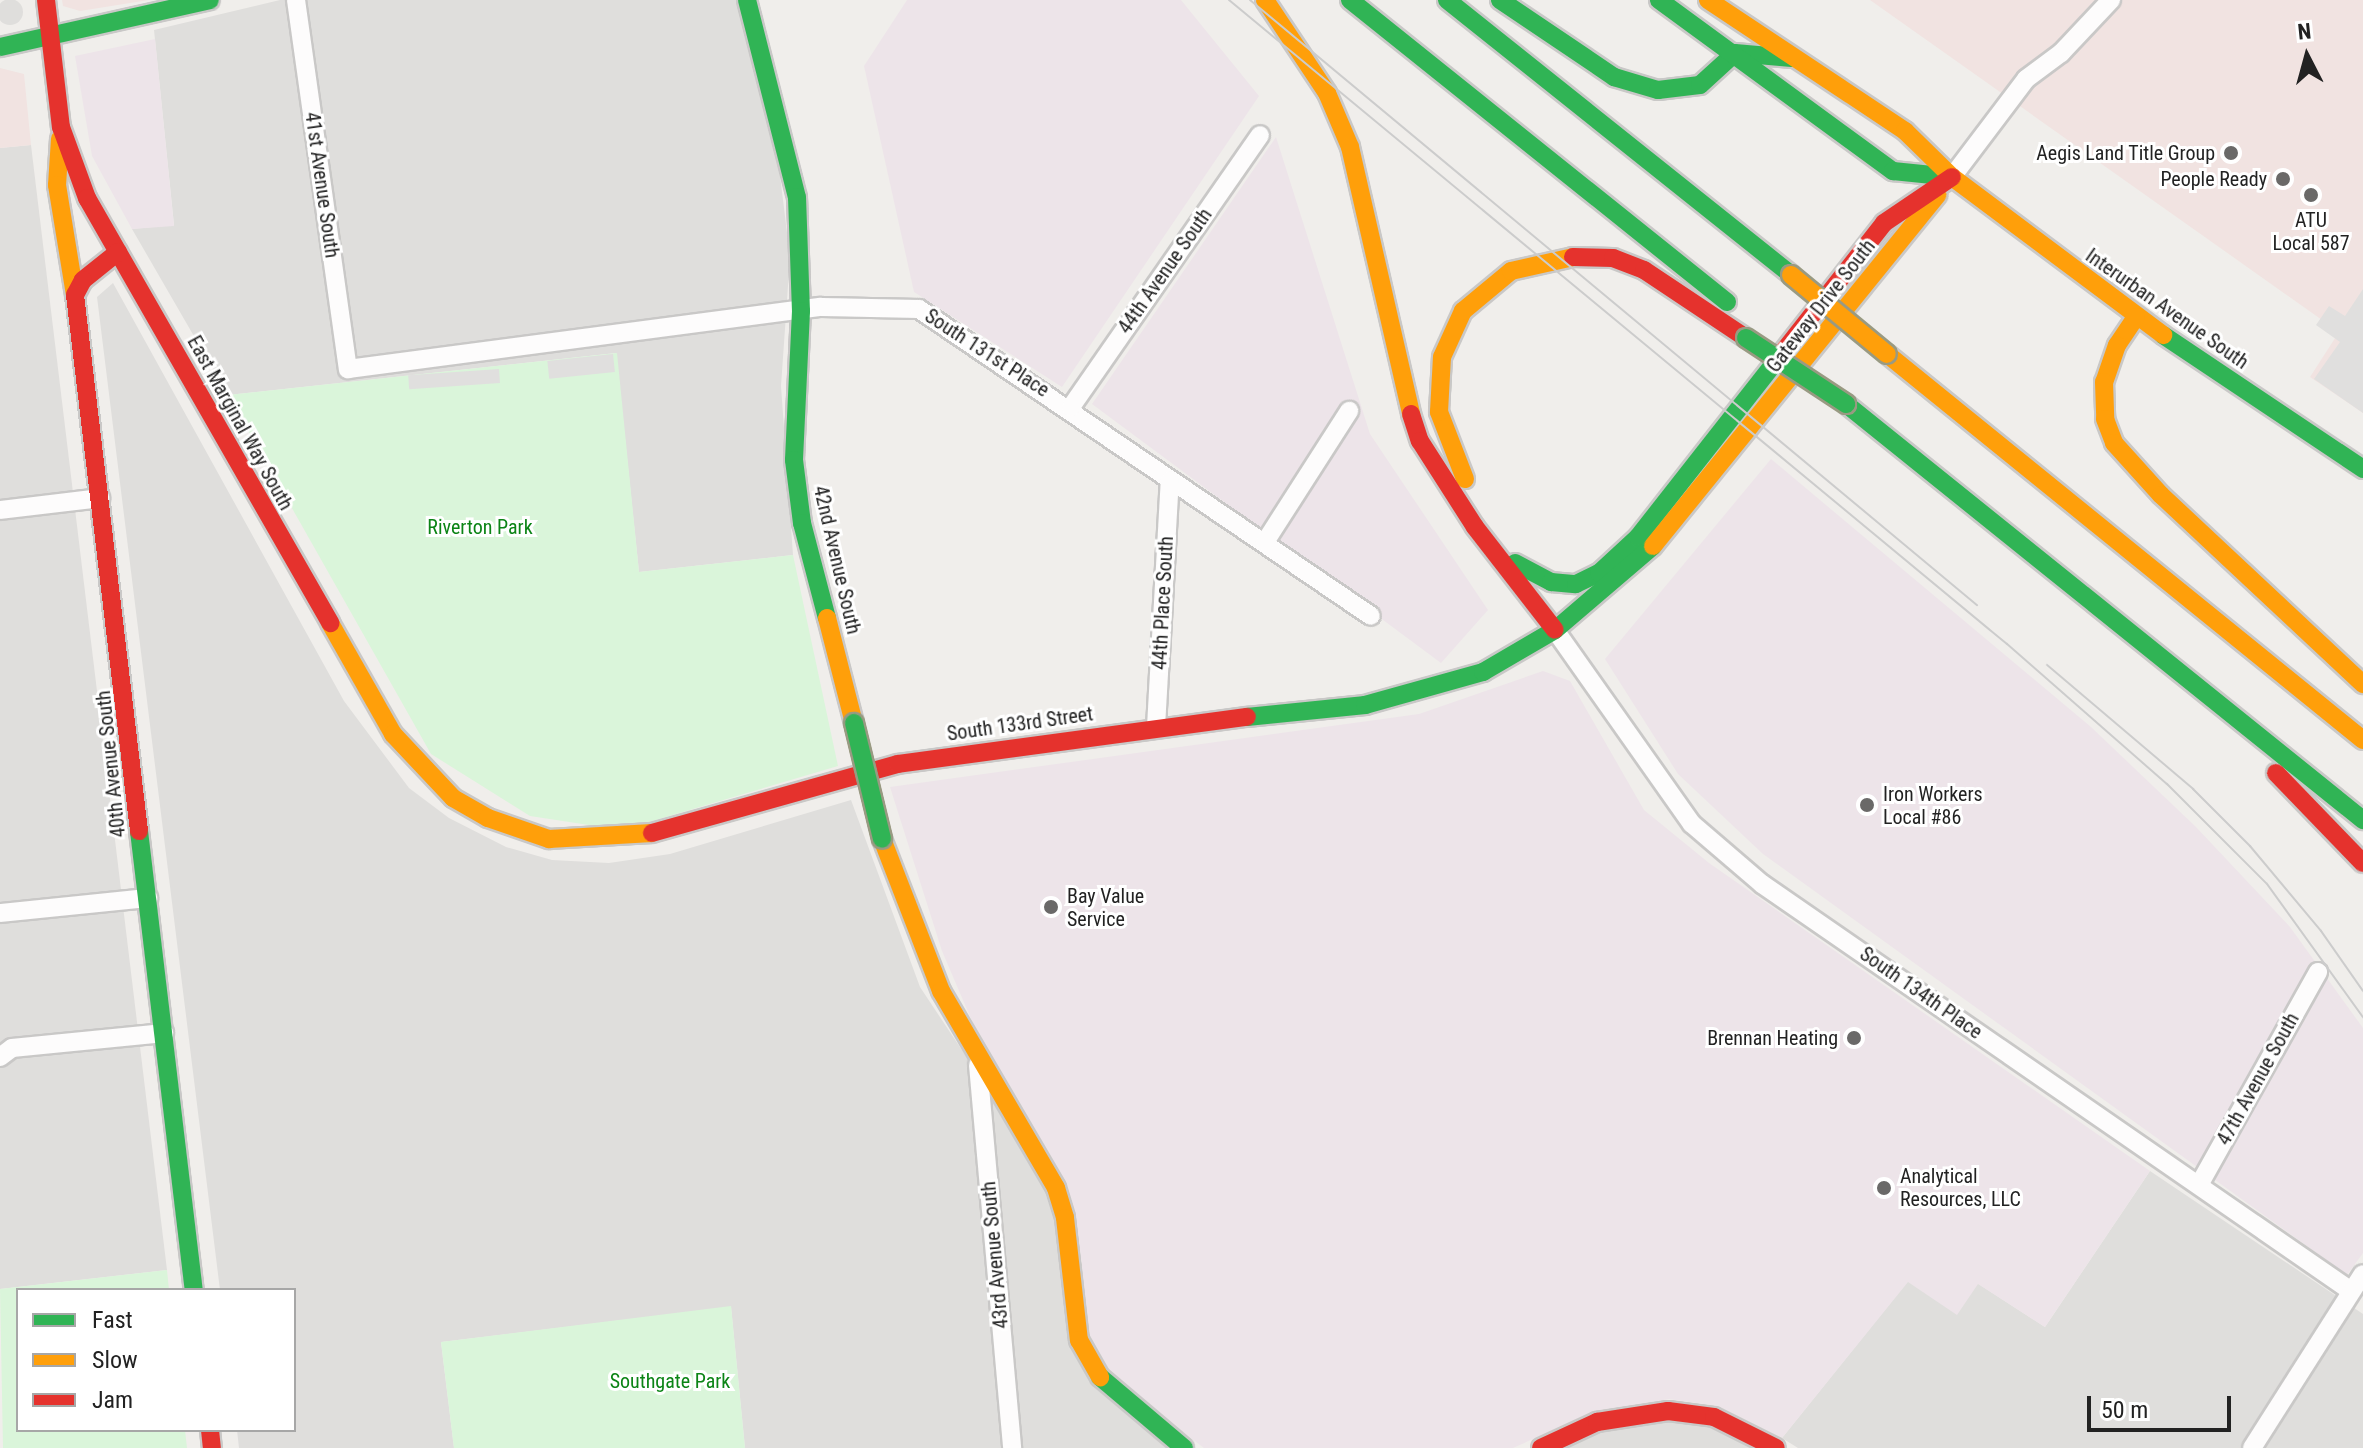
<!DOCTYPE html>
<style>
body{margin:0}
#map{position:relative;width:2363px;height:1448px;overflow:hidden;background:#f0eeeb;font-family:"Roboto Condensed",sans-serif}
div>[style]{position:absolute}
.residential>*{inset:0;background:#dfdedc}
.round{border-radius:50%}
.commercial>*{inset:0;background:#f1e3e1}
.industrial>*{inset:0;background:#ede4e9}
.park>*{inset:0;background:#daf5da}
.parking>*{inset:0;background:#e0dfde;transform-origin:0 0}
.roads{filter:drop-shadow(2px 0 #c9c8c7) drop-shadow(-2px 0 #c9c8c7) drop-shadow(0 2px #c9c8c7) drop-shadow(0 -2px #c9c8c7)}
.street>*{height:18px;margin:-9px;padding:0 9px;transform-origin:9px;border-radius:9px;background:#fdfcfc}
.fast>*{height:18px;margin:-9px;padding:0 9px;transform-origin:9px;border-radius:9px;background:#30b455}
.slow>*{height:18px;margin:-9px;padding:0 9px;transform-origin:9px;border-radius:9px;background:#ff9f0a}
.jam>*{height:18px;margin:-9px;padding:0 9px;transform-origin:9px;border-radius:9px;background:#e5322d}
.tram>*{height:2px;margin:-1px;padding:0 1px;transform-origin:1px;border-radius:1px;background:#ccc}
.bridges{filter:drop-shadow(2px 0 #999a82) drop-shadow(-2px 0 #999a82) drop-shadow(0 2px #999a82) drop-shadow(0 -2px #999a82)}
.fast-bridge>*{height:18px;margin:-9px;padding:0 9px;transform-origin:9px;border-radius:9px;background:#30b455}
.slow-bridge>*{height:18px;margin:-9px;padding:0 9px;transform-origin:9px;border-radius:9px;background:#ff9f0a}
.dots>*{width:22px;height:22px;translate:-50% -50%;box-sizing:border-box;border:4px solid #fff;border-radius:50%}
span{translate:-50% -50%;white-space:nowrap;text-align:center;line-height:1.15;-webkit-text-stroke:6px #fff;paint-order:stroke}
.poi-label{font-size:20px;color:#222}
.right{translate:-100% -50%;text-align:right}
.left{translate:0 -50%;text-align:left}
.street-label{font-size:20px;color:#222}
.park-label{font-size:20px;color:#0c8416}
.legend{position:absolute;left:16px;top:1288px;width:280px;height:144px;box-sizing:border-box;background:#fff;border:2px solid #a7a7a7;margin:0;padding:10px 14px;list-style:none;font-size:24px;color:#222}
.legend li{display:flex;align-items:center;gap:16px;height:40px}
.legend b{width:40px;border:2px solid #a7a7a7}
.north{position:absolute;left:2267px;top:16px;width:80px;height:80px;-webkit-text-stroke:6px #fff;paint-order:stroke;rotate:354deg;font-size:22px;font-weight:700;line-height:32px;text-align:center;color:#222}
.north::after{content:'';display:block;margin:auto;width:28px;height:36px;background:#222;clip-path:polygon(50% 0,100% 100%,50% 72%,0 100%)}
.scale{position:absolute;left:2087px;top:1396px;width:144px;height:36px;box-sizing:border-box;border:4px solid #222;border-top:0;padding-left:10px;font-size:24px;line-height:28px;white-space:nowrap;color:#222;-webkit-text-stroke:6px #fff;paint-order:stroke}
</style>
<div id="map">
<div class="residential">
<i class="round" style="left:-3px;top:-1px;width:26px;height:26px"></i>
<i style="clip-path:polygon(280px 0,739px 0,777px 151px,790px 257px,781px 386px,793px 555px,639px 572px,616px 353px,228px 395px,132px 229px,174px 225px,154px 30px)"></i>
<i style="clip-path:polygon(31px 145px,167px 1270px,0 1289px,0 148px)"></i>
<i style="clip-path:polygon(113px 283px,344px 701px,409px 788px,449px 818px,506px 847px,552px 860px,609px 863px,670px 854px,851px 800px,920px 987px,1029px 1151px,1168px 1448px,745px 1448px,731px 1307px,441px 1342px,454px 1448px,239px 1448px,237px 1430px,294px 1430px,294px 1290px,220px 1290px,97px 297px)"></i>
<i style="clip-path:polygon(2150px 1171px,2363px 1314px,2363px 1448px,1798px 1448px,1782px 1438px,1908px 1281px,1977px 1283px,2045px 1327px)"></i>
<i style="clip-path:polygon(1668px 1419px,1711px 1426px,1761px 1448px,1562px 1448px,1600px 1430px)"></i>
</div>
<div class="commercial">
<i style="clip-path:polygon(62px 0,149px 0,80px 11px,63px 6px)"></i>
<i style="clip-path:polygon(1870px 0,2363px 0,2363px 413px,2310px 377px,2339px 332px)"></i>
<i style="clip-path:polygon(0 68px,24px 74px,31px 145px,0 148px)"></i>
</div>
<div class="industrial">
<i style="clip-path:polygon(907px 0,1181px 0,1259px 96px,1062px 387px,914px 292px,864px 66px)"></i>
<i style="clip-path:polygon(155px 39px,174px 226px,132px 229px,92px 156px,75px 56px)"></i>
<i style="clip-path:polygon(1276px 137px,1370px 434px,1488px 610px,1441px 663px,1092px 404px)"></i>
<i style="clip-path:polygon(1771px 459px,2091px 727px,2196px 827px,2290px 927px,2363px 1028px,2363px 1253px,2347px 1275px,1763px 854px,1678px 774px,1605px 659px)"></i>
<i style="clip-path:polygon(1543px 671px,1570px 681px,1644px 810px,1709px 863px,2150px 1171px,2045px 1327px,1978px 1284px,1957px 1315px,1908px 1282px,1782px 1438px,1717px 1406px,1669px 1399px,1594px 1412px,1513px 1448px,1204px 1448px,1122px 1385px,1101px 1360px,1090px 1337px,1076px 1215px,987px 1056px,942px 951px,890px 787px,1419px 714px)"></i>
</div>
<div class="park">
<i style="clip-path:polygon(617px 353px,639px 572px,793px 555px,838px 766px,649px 822px,602px 827px,530px 816px,431px 754px,228px 395px)"></i>
<i style="clip-path:polygon(167px 1270px,169px 1290px,18px 1290px,18px 1430px,185px 1430px,187px 1448px,3px 1448px,0 1289px)"></i>
<i style="clip-path:polygon(731px 1306px,745px 1448px,454px 1448px,441px 1342px)"></i>
</div>
<div class="parking">
<i style="clip-path:polygon(2363px 289px,2363px 413px,2314px 379px,2340px 342px,2316px 325px,2329px 306px,2345px 316px)"></i>
<i style="left:613px;top:354px;width:18px;height:66px;rotate:84deg"></i>
<i style="left:499px;top:369px;width:14px;height:91px;rotate:86deg"></i>
</div>
<div class="roads">
<div class="street">
<i style="left:296px;top:0;width:373px;rotate:82deg"></i>
<i style="left:348px;top:369px;width:477px;rotate:-7.5deg"></i>
<i style="left:821px;top:307px;width:98px;rotate:1.2deg"></i>
<i style="left:919px;top:309px;width:546px;rotate:34.18deg"></i>
<i style="left:1952px;top:177px;width:123px;rotate:-52.9deg"></i>
<i style="left:2026px;top:79px;width:44px;rotate:-36.6deg"></i>
<i style="left:2061px;top:53px;width:73px;rotate:-46.7deg"></i>
<i style="left:1071px;top:407px;width:331px;rotate:-55.2deg"></i>
<i style="left:0;top:510px;width:101px;rotate:-6.8deg"></i>
<i style="left:1265px;top:542px;width:156px;rotate:-57.3deg"></i>
<i style="left:1555px;top:630px;width:237px;rotate:54.8deg"></i>
<i style="left:1692px;top:824px;width:92px;rotate:40.6deg"></i>
<i style="left:1762px;top:884px;width:716px;rotate:34.64deg"></i>
<i style="left:1156px;top:727px;width:247px;rotate:-86.8deg"></i>
<i style="left:0;top:913px;width:149px;rotate:-5.8deg"></i>
<i style="left:0;top:1057px;width:15px;rotate:-37deg"></i>
<i style="left:12px;top:1048px;width:153px;rotate:-5.6deg"></i>
<i style="left:978px;top:1065px;width:385px;rotate:84.9deg"></i>
<i style="left:2199px;top:1185px;width:244px;rotate:-60.8deg"></i>
<i style="left:2252px;top:1448px;width:206px;rotate:-57.5deg"></i>
</div>
<div class="fast">
<i style="left:747px;top:0;width:203px;rotate:75.8deg"></i>
<i style="left:797px;top:197px;width:114px;rotate:88deg"></i>
<i style="left:801px;top:311px;width:149px;rotate:92.7deg"></i>
<i style="left:794px;top:460px;width:64px;rotate:82.8deg"></i>
<i style="left:802px;top:523px;width:98px;rotate:75.3deg"></i>
<i style="left:1350px;top:0;width:483px;rotate:38.7deg"></i>
<i style="left:1447px;top:0;width:440px;rotate:38.6deg"></i>
<i style="left:1500px;top:0;width:138px;rotate:34deg"></i>
<i style="left:1614px;top:77px;width:46px;rotate:16.5deg"></i>
<i style="left:1658px;top:90px;width:42px;rotate:-6.8deg"></i>
<i style="left:1700px;top:85px;width:47px;rotate:-42.4deg"></i>
<i style="left:1735px;top:53px;width:57px;rotate:5deg"></i>
<i style="left:1659px;top:0;width:290px;rotate:36.2deg"></i>
<i style="left:1893px;top:171px;width:59px;rotate:5.8deg"></i>
<i style="left:0;top:47px;width:215px;rotate:-12.6deg"></i>
<i style="left:2163px;top:335px;width:241px;rotate:33.8deg"></i>
<i style="left:1846px;top:404px;width:664px;rotate:38.82deg"></i>
<i style="left:1515px;top:563px;width:41px;rotate:27.8deg"></i>
<i style="left:1551px;top:582px;width:25px;rotate:5deg"></i>
<i style="left:1576px;top:584px;width:25px;rotate:-26deg"></i>
<i style="left:1599px;top:573px;width:53px;rotate:-42.7deg"></i>
<i style="left:1638px;top:537px;width:229px;rotate:-51.9deg"></i>
<i style="left:1247px;top:717px;width:119px;rotate:-5.8deg"></i>
<i style="left:1365px;top:705px;width:123px;rotate:-15.6deg"></i>
<i style="left:1483px;top:672px;width:83px;rotate:-30.3deg"></i>
<i style="left:1555px;top:630px;width:129px;rotate:-40.6deg"></i>
<i style="left:139px;top:831px;width:462px;rotate:83.2deg"></i>
<i style="left:1100px;top:1377px;width:110px;rotate:40.2deg"></i>
</div>
<div class="slow">
<i style="left:1265px;top:0;width:112px;rotate:56.3deg"></i>
<i style="left:1327px;top:93px;width:59px;rotate:66.9deg"></i>
<i style="left:1350px;top:147px;width:274px;rotate:77.1deg"></i>
<i style="left:1708px;top:0;width:237px;rotate:33.6deg"></i>
<i style="left:1905px;top:131px;width:66px;rotate:44.4deg"></i>
<i style="left:1952px;top:177px;width:264px;rotate:36.8deg"></i>
<i style="left:60px;top:139px;width:46px;rotate:93.7deg"></i>
<i style="left:57px;top:185px;width:111px;rotate:80.7deg"></i>
<i style="left:2136px;top:317px;width:34px;rotate:124deg"></i>
<i style="left:2117px;top:345px;width:39px;rotate:109deg"></i>
<i style="left:2104px;top:382px;width:37px;rotate:88deg"></i>
<i style="left:2105px;top:419px;width:26px;rotate:69deg"></i>
<i style="left:2114px;top:443px;width:70px;rotate:47.9deg"></i>
<i style="left:2161px;top:495px;width:277px;rotate:43.1deg"></i>
<i style="left:1887px;top:354px;width:613px;rotate:39.04deg"></i>
<i style="left:1465px;top:479px;width:72px;rotate:-111.2deg"></i>
<i style="left:1439px;top:412px;width:55px;rotate:-86.9deg"></i>
<i style="left:1442px;top:357px;width:51px;rotate:-65.5deg"></i>
<i style="left:1463px;top:311px;width:62px;rotate:-39.8deg"></i>
<i style="left:1511px;top:271px;width:64px;rotate:-12.7deg"></i>
<i style="left:1653px;top:546px;width:452px;rotate:-51deg"></i>
<i style="left:827px;top:618px;width:108px;rotate:75.6deg"></i>
<i style="left:330px;top:623px;width:128px;rotate:60.4deg"></i>
<i style="left:393px;top:734px;width:88px;rotate:46.8deg"></i>
<i style="left:453px;top:798px;width:40px;rotate:29.7deg"></i>
<i style="left:488px;top:818px;width:65px;rotate:19deg"></i>
<i style="left:549px;top:839px;width:103px;rotate:-3.3deg"></i>
<i style="left:882px;top:839px;width:163px;rotate:68.8deg"></i>
<i style="left:941px;top:991px;width:228px;rotate:59.7deg"></i>
<i style="left:1056px;top:1188px;width:31px;rotate:73deg"></i>
<i style="left:1065px;top:1218px;width:123px;rotate:83.5deg"></i>
<i style="left:1079px;top:1340px;width:43px;rotate:60.4deg"></i>
</div>
<div class="jam">
<i style="left:46px;top:0;width:128px;rotate:83.3deg"></i>
<i style="left:61px;top:127px;width:76px;rotate:69.9deg"></i>
<i style="left:87px;top:198px;width:490px;rotate:60.2deg"></i>
<i style="left:118px;top:252px;width:45px;rotate:141.3deg"></i>
<i style="left:83px;top:280px;width:17px;rotate:118deg"></i>
<i style="left:75px;top:295px;width:540px;rotate:83.19deg"></i>
<i style="left:1573px;top:257px;width:40px;rotate:1.4deg"></i>
<i style="left:1613px;top:258px;width:33px;rotate:21deg"></i>
<i style="left:1644px;top:270px;width:123px;rotate:33.7deg"></i>
<i style="left:1779px;top:357px;width:170px;rotate:-51.9deg"></i>
<i style="left:1884px;top:223px;width:82px;rotate:-34.1deg"></i>
<i style="left:1411px;top:414px;width:28px;rotate:72deg"></i>
<i style="left:1420px;top:441px;width:102px;rotate:57.4deg"></i>
<i style="left:1475px;top:527px;width:130px;rotate:52.2deg"></i>
<i style="left:2276px;top:773px;width:125px;rotate:46deg"></i>
<i style="left:652px;top:833px;width:255px;rotate:-15.7deg"></i>
<i style="left:898px;top:764px;width:352px;rotate:-7.7deg"></i>
<i style="left:210px;top:1430px;width:18px;rotate:84deg"></i>
<i style="left:1541px;top:1448px;width:62px;rotate:-24.9deg"></i>
<i style="left:1597px;top:1422px;width:72px;rotate:-8.8deg"></i>
<i style="left:1668px;top:1411px;width:46px;rotate:7.4deg"></i>
<i style="left:1714px;top:1417px;width:69px;rotate:26.6deg"></i>
</div>
</div>
<div class="tram">
<i style="left:1229px;top:0;width:1010px;rotate:39.62deg"></i>
<i style="left:2007px;top:644px;width:213px;rotate:41.2deg"></i>
<i style="left:2167px;top:784px;width:141px;rotate:45deg"></i>
<i style="left:2267px;top:884px;width:164px;rotate:54.2deg"></i>
<i style="left:1250px;top:0;width:946px;rotate:39.77deg"></i>
<i style="left:2047px;top:665px;width:192px;rotate:40.3deg"></i>
<i style="left:2193px;top:789px;width:81px;rotate:45deg"></i>
<i style="left:2250px;top:846px;width:111px;rotate:50.1deg"></i>
<i style="left:2321px;top:931px;width:73px;rotate:55deg"></i>
</div>
<div class="bridges">
<div class="fast-bridge">
<i style="left:1746px;top:338px;width:120px;rotate:33.4deg"></i>
<i style="left:854px;top:723px;width:119px;rotate:76.4deg"></i>
</div>
<div class="slow-bridge">
<i style="left:1791px;top:275px;width:124px;rotate:39.5deg"></i>
</div>
</div>
<div class="dots">
<i style="left:2231px;top:153px;background:#6a6968"></i>
<i style="left:2283px;top:179px;background:#6a6968"></i>
<i style="left:2311px;top:195px;background:#6a6968"></i>
<i style="left:1867px;top:805px;background:#6a6968"></i>
<i style="left:1051px;top:907px;background:#6a6968"></i>
<i style="left:1854px;top:1038px;background:#6a6968"></i>
<i style="left:1884px;top:1188px;background:#6a6968"></i>
</div>
<div class="poi-label">
<span class="right" style="left:2215px;top:153px">Aegis Land Title Group</span>
<span class="right" style="left:2267px;top:179px">People Ready</span>
<span style="left:2311px;top:232px">ATU<br>Local 587</span>
<span class="left" style="left:1883px;top:806px">Iron Workers<br>Local #86</span>
<span class="left" style="left:1067px;top:908px">Bay Value<br>Service</span>
<span class="right" style="left:1838px;top:1038px">Brennan Heating</span>
<span class="left" style="left:1900px;top:1188px">Analytical<br>Resources, LLC</span>
</div>
<div class="street-label">
<span style="left:322px;top:185px;rotate:82deg">41st Avenue South</span>
<span style="left:1165px;top:271px;rotate:-55deg">44th Avenue South</span>
<span style="left:1821px;top:306px;rotate:-52deg">Gateway Drive South</span>
<span style="left:2167px;top:309px;rotate:35deg">Interurban Avenue South</span>
<span style="left:987px;top:353px;rotate:33deg">South 131st Place</span>
<span style="left:240px;top:423px;rotate:61deg">East Marginal Way South</span>
<span style="left:837px;top:560px;rotate:77deg">42nd Avenue South</span>
<span style="left:1163px;top:603px;rotate:-87deg">44th Place South</span>
<span style="left:1020px;top:724px;rotate:-8deg">South 133rd Street</span>
<span style="left:111px;top:764px;rotate:-96deg">40th Avenue South</span>
<span style="left:1921px;top:993px;rotate:35deg">South 134th Place</span>
<span style="left:2258px;top:1079px;rotate:-61deg">47th Avenue South</span>
<span style="left:995px;top:1255px;rotate:-95deg">43rd Avenue South</span>
</div>
<div class="park-label">
<span style="left:480px;top:527px">Riverton Park</span>
<span style="left:670px;top:1381px">Southgate Park</span>
</div>
<ul class="legend">
<li><b style="height:10px;background:#30b455"></b>Fast</li>
<li><b style="height:10px;background:#ff9f0a"></b>Slow</li>
<li><b style="height:10px;background:#e5322d"></b>Jam</li>
</ul>
<div class="north">N</div>
<div class="scale">50 m</div>
</div>
